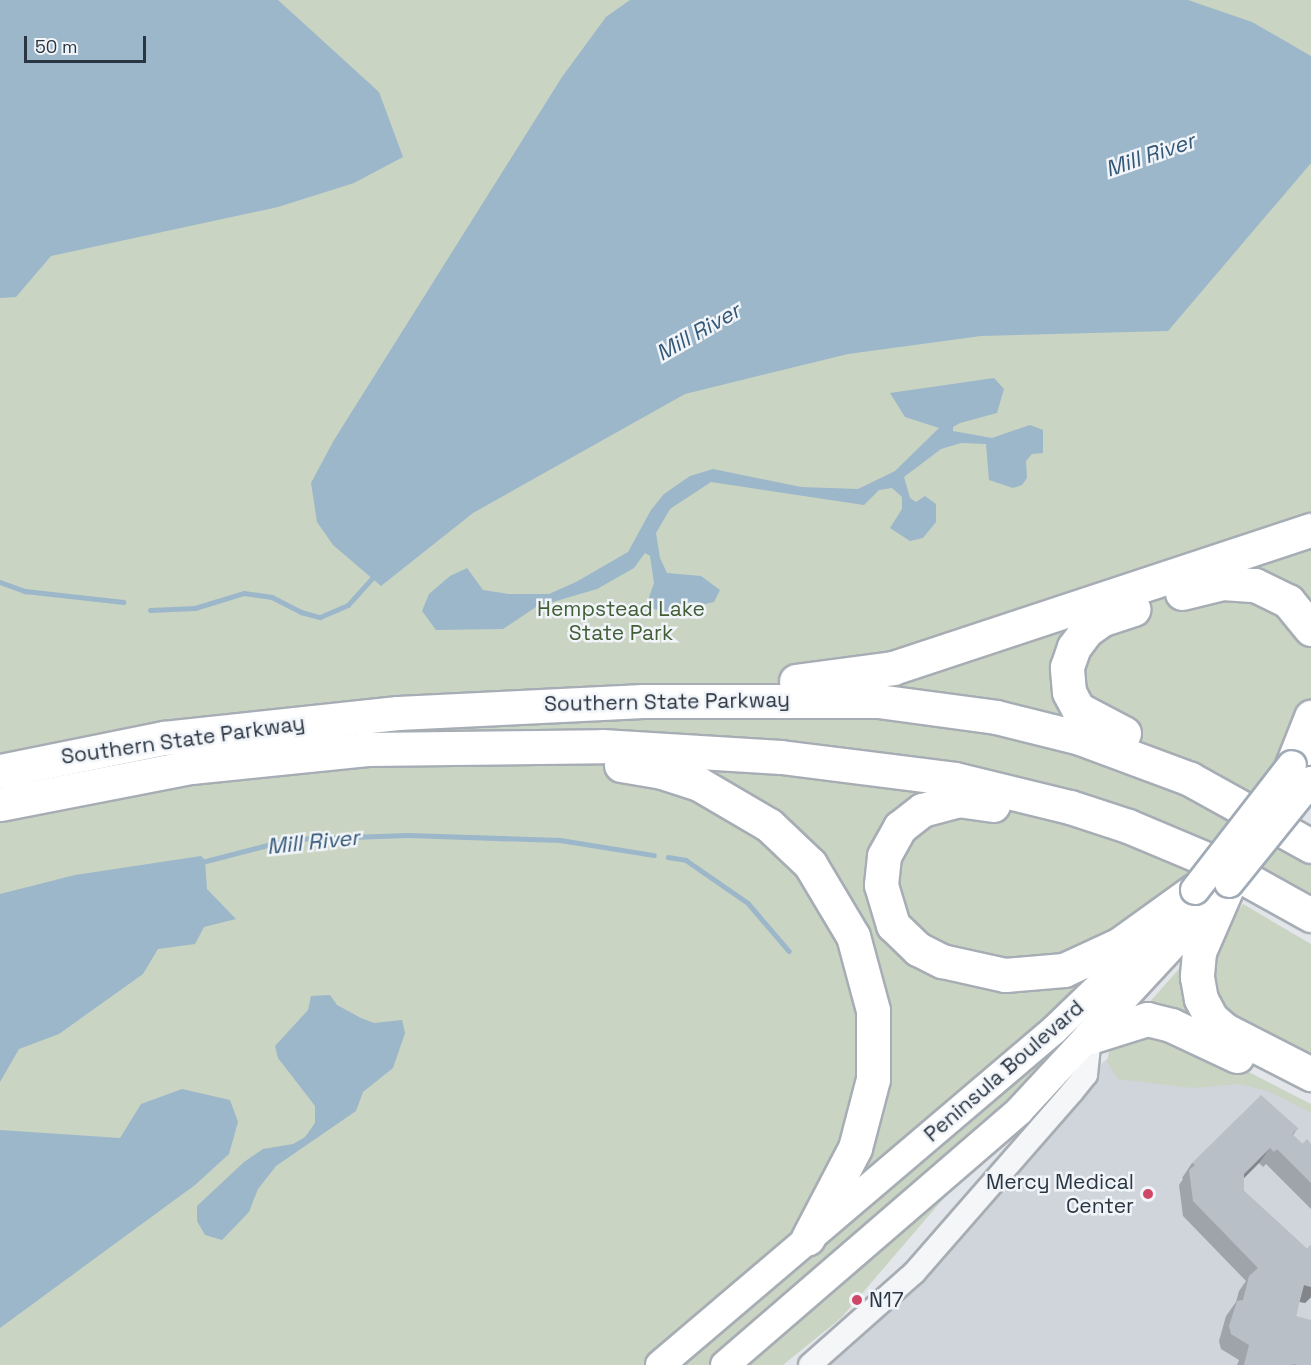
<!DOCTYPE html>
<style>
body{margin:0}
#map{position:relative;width:1311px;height:1365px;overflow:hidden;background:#e2e6ea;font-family:"Space Grotesk",sans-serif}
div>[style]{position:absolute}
.built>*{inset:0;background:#d0d5dc}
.green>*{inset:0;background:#c9d4c3}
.water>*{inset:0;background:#9cb7ca}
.stream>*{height:4.5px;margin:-2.25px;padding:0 2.25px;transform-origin:2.25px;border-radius:2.25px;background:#9cb7ca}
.roads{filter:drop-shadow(2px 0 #a7adb4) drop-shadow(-2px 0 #a7adb4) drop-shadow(0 2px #a7adb4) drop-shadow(0 -2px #a7adb4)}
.tertiary>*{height:22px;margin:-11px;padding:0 11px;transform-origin:11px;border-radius:11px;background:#f4f6f8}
.primary>*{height:28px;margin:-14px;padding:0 14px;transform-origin:14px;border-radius:14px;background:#fff}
.motorway>*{height:33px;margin:-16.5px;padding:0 16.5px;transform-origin:16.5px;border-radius:16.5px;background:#fff}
.bridges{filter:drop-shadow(2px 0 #a1abb6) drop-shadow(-2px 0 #a1abb6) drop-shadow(0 2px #a1abb6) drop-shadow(0 -2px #a1abb6)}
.primary-bridge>*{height:28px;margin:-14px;padding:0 14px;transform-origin:14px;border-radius:14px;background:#fff}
.wall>*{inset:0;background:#9fa4ab}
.shaded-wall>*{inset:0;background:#82868b}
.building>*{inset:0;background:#b9bfc7}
.dots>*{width:16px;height:16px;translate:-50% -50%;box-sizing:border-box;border:3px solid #f1f4f8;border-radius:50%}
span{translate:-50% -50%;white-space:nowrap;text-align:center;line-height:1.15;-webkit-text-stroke:5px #f1f4f8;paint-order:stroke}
.park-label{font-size:21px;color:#425e37}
.street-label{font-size:21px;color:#293542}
.poi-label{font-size:21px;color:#293542}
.right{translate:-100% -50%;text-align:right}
.left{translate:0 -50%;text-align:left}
.water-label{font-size:22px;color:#335877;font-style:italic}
.scale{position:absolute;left:24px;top:36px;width:122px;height:27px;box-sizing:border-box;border:3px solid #293542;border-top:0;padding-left:8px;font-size:18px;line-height:21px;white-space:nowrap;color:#293542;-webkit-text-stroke:4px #f1f4f8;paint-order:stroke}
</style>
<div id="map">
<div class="built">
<i style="clip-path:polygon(1136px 1034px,1311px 1108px,1311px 1365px,811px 1365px,1092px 1072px)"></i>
</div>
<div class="green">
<i style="clip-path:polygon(0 0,1311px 0,1311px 770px,1260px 830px,1311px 865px,1311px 899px,1237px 856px,841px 1318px,783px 1365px,0 1365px)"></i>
<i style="clip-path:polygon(1243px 904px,1311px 944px,1311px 1063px,1216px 1009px,1208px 967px,1226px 926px)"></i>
<i style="clip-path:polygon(1186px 961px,1191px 1011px,1186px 1021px,1147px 1005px)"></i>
<i style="clip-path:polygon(1127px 1031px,1177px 1035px,1311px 1104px,1311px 1113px,1270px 1092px,1239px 1084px,1192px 1088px,1118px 1079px,1107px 1062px,1110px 1047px)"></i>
</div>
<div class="water">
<i style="clip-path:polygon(0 0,278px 0,379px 92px,403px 157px,354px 183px,278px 207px,51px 256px,16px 297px,0 298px)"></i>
<i style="clip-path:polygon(630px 0,1188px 0,1252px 22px,1311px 56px,1311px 163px,1168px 331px,981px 336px,848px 354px,685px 394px,473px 513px,381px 586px,333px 545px,317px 522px,311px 483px,334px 440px,562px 77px,606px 17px)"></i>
<i style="clip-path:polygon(994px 378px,1004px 389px,997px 413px,960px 423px,953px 427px,953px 431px,992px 438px,1030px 425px,1043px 430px,1043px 453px,1032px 454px,1026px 461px,1027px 478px,1022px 485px,1013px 488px,989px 480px,986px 444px,961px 443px,941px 449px,904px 477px,910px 498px,916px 502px,925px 496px,936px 504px,936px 522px,923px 538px,910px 541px,890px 528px,902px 509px,902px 497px,892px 488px,879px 490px,864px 505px,711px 482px,670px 509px,656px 533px,660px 558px,667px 573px,701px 576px,720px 590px,714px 602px,696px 606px,689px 617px,650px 608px,647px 603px,654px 583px,650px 556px,645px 553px,634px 568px,597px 589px,536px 607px,503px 629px,436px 630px,422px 611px,429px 594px,450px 576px,467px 568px,483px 590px,509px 594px,549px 594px,576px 582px,628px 552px,651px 510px,664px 494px,690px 476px,713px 469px,801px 487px,858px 489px,895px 471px,939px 428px,905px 417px,890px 393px)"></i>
<i style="clip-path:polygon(201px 856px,205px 860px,207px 889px,236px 919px,204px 927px,195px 944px,158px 949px,143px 974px,59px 1034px,19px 1049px,0 1082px,0 894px,75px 875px)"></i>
<i style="clip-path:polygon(330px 995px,337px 1005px,361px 1018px,374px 1023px,402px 1020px,405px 1033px,393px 1068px,363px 1092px,356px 1111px,276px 1166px,258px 1189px,249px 1212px,222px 1240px,205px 1235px,197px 1221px,197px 1206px,244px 1162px,263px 1149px,293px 1144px,305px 1137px,315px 1123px,315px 1106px,278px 1058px,275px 1046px,308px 1010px,311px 996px)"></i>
<i style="clip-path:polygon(182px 1089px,230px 1100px,238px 1122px,229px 1154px,195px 1185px,0 1328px,0 1130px,120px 1138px,141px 1104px)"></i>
</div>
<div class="stream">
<i style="left:0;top:582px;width:27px;rotate:20deg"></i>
<i style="left:25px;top:591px;width:99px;rotate:6.4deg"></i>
<i style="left:150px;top:610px;width:45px;rotate:-2.5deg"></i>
<i style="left:195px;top:608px;width:51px;rotate:-17deg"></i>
<i style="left:244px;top:593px;width:28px;rotate:8deg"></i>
<i style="left:272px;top:597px;width:33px;rotate:27deg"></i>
<i style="left:301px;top:612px;width:20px;rotate:15deg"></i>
<i style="left:320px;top:617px;width:30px;rotate:-23deg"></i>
<i style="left:348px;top:605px;width:40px;rotate:-48deg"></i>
<i style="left:668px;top:857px;width:18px;rotate:9deg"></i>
<i style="left:686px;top:860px;width:75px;rotate:34.7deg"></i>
<i style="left:748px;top:903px;width:63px;rotate:49.5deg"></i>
<i style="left:202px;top:862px;width:92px;rotate:-14.5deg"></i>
<i style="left:291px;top:839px;width:117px;rotate:-2deg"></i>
<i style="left:408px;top:835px;width:152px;rotate:1.9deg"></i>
<i style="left:560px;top:840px;width:95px;rotate:9.1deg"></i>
</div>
<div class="roads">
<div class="tertiary">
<i style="left:810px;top:1365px;width:139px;rotate:-41.5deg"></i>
<i style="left:914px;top:1273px;width:240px;rotate:-48.9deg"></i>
<i style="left:1072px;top:1092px;width:22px;rotate:-51deg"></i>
<i style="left:1086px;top:1075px;width:38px;rotate:-84deg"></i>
</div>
<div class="primary">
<i style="left:660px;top:1365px;width:517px;rotate:-40.37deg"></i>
<i style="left:1054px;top:1030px;width:149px;rotate:-43.9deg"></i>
<i style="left:725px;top:1365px;width:389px;rotate:-40.8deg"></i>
<i style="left:1019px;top:1111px;width:290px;rotate:-47.2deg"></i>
</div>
<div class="motorway">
<i style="left:1182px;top:593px;width:42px;rotate:-13.7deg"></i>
<i style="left:1223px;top:583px;width:32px;rotate:4deg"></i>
<i style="left:1255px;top:585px;width:37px;rotate:26deg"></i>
<i style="left:1288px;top:601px;width:36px;rotate:51deg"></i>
<i style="left:796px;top:681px;width:98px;rotate:-7.6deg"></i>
<i style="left:893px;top:668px;width:440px;rotate:-18.3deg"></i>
<i style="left:1124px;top:733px;width:52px;rotate:-152.4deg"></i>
<i style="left:1078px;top:709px;width:19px;rotate:-118deg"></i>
<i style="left:1069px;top:692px;width:25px;rotate:-95deg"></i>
<i style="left:1067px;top:667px;width:21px;rotate:-71deg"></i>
<i style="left:1074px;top:647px;width:21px;rotate:-53deg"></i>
<i style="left:1087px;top:630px;width:19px;rotate:-35deg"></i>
<i style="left:1103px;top:619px;width:32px;rotate:-18deg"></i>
<i style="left:621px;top:765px;width:42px;rotate:9.7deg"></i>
<i style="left:662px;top:772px;width:39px;rotate:18deg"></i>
<i style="left:699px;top:784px;width:81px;rotate:30.4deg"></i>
<i style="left:769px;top:825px;width:57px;rotate:43.6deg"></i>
<i style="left:810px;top:864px;width:84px;rotate:59.2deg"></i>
<i style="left:853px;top:936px;width:77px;rotate:74.9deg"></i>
<i style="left:873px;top:1010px;width:69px;rotate:90deg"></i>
<i style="left:873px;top:1079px;width:71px;rotate:104.6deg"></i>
<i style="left:855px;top:1148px;width:102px;rotate:117.6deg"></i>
<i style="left:1292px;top:765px;width:52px;rotate:-68.4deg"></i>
<i style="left:0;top:771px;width:167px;rotate:-11.4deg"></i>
<i style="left:164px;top:738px;width:235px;rotate:-6.1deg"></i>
<i style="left:398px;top:713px;width:245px;rotate:-2.8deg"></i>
<i style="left:643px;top:701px;width:235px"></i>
<i style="left:878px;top:701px;width:119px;rotate:7.7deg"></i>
<i style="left:996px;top:717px;width:87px;rotate:14deg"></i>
<i style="left:1080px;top:738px;width:117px;rotate:20.4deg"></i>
<i style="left:1190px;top:779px;width:138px;rotate:29deg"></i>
<i style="left:0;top:804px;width:195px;rotate:-11deg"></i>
<i style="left:191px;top:767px;width:177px;rotate:-5.8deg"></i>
<i style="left:367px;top:749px;width:235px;rotate:-0.7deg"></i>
<i style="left:602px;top:746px;width:179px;rotate:3.5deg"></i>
<i style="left:781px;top:757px;width:175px;rotate:7.2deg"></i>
<i style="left:955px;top:779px;width:118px;rotate:13.7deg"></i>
<i style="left:1070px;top:807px;width:61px;rotate:18.1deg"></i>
<i style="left:1128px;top:826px;width:101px;rotate:22.8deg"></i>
<i style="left:1221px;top:865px;width:103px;rotate:29.1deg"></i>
<i style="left:993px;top:805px;width:34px;rotate:-172deg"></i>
<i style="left:959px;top:800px;width:38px;rotate:165deg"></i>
<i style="left:922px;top:810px;width:28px;rotate:142deg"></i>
<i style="left:900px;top:827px;width:33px;rotate:119deg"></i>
<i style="left:884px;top:856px;width:29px;rotate:96deg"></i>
<i style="left:881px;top:885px;width:42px;rotate:73.3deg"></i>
<i style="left:893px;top:925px;width:35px;rotate:44deg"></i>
<i style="left:918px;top:949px;width:27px;rotate:27deg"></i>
<i style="left:942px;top:961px;width:65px;rotate:12.5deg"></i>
<i style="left:1005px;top:975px;width:59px;rotate:-4.8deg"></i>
<i style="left:1064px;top:970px;width:62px;rotate:-24.9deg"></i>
<i style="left:1120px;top:944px;width:92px;rotate:-35.8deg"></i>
<i style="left:1229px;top:883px;width:75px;rotate:113.5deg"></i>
<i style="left:1199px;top:952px;width:25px;rotate:95deg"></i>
<i style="left:1197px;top:977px;width:22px;rotate:80deg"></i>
<i style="left:1201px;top:999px;width:21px;rotate:62deg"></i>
<i style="left:1211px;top:1018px;width:18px;rotate:41deg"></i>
<i style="left:1225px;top:1030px;width:97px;rotate:27.1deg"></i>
<i style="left:1090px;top:1037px;width:60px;rotate:-17.5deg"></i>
<i style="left:1147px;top:1019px;width:25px;rotate:14deg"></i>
<i style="left:1171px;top:1025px;width:73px;rotate:25.2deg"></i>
</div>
</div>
<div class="bridges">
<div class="primary-bridge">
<i style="left:1229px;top:883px;width:131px;rotate:-51.2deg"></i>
<i style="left:1195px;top:890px;width:158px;rotate:-52.2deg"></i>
</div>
</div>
<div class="wall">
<i style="clip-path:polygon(1298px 1128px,1293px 1135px,1302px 1144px,1311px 1144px,1311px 1209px,1266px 1164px,1263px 1167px,1259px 1163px,1244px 1178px,1244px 1191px,1307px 1249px,1311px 1245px,1311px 1297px,1305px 1303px,1299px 1302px,1296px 1316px,1311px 1365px,1237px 1365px,1239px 1360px,1221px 1349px,1219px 1341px,1226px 1316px,1236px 1302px,1239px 1291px,1246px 1281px,1183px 1216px,1179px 1185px,1183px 1179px,1182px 1178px,1192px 1163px)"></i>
</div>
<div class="shaded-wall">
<i style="clip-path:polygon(1270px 1148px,1259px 1163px,1234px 1188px,1244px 1174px)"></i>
<i style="clip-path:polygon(1304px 1285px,1311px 1287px,1311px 1297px,1305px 1303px,1293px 1300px)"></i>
</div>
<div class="building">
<i style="clip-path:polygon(1261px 1095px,1298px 1128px,1292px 1134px,1302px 1144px,1307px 1139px,1311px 1144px,1311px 1183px,1277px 1149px,1274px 1152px,1270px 1148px,1244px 1174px,1244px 1191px,1307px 1249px,1311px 1245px,1311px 1287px,1304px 1285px,1296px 1316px,1311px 1320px,1311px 1365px,1298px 1365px,1293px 1364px,1293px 1365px,1244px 1365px,1249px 1345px,1231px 1334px,1229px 1326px,1237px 1301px,1243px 1300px,1249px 1276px,1258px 1268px,1193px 1201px,1189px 1170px,1195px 1165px,1192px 1163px)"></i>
</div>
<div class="dots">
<i style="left:1148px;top:1194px;background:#d04667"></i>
<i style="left:857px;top:1300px;background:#d04667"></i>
</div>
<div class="park-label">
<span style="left:621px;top:621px">Hempstead Lake<br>State Park</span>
</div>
<div class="street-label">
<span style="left:667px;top:702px;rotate:-1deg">Southern State Parkway</span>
<span style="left:183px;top:740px;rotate:-8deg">Southern State Parkway</span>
<span style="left:1004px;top:1071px;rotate:-41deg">Peninsula Boulevard</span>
</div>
<div class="poi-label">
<span class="right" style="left:1134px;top:1194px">Mercy Medical<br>Center</span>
<span class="left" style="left:869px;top:1300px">N17</span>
</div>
<div class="water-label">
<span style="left:1150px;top:155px;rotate:-19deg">Mill River</span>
<span style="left:698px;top:332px;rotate:-30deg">Mill River</span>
<span style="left:313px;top:842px;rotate:-6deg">Mill River</span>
</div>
<div class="scale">50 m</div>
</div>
